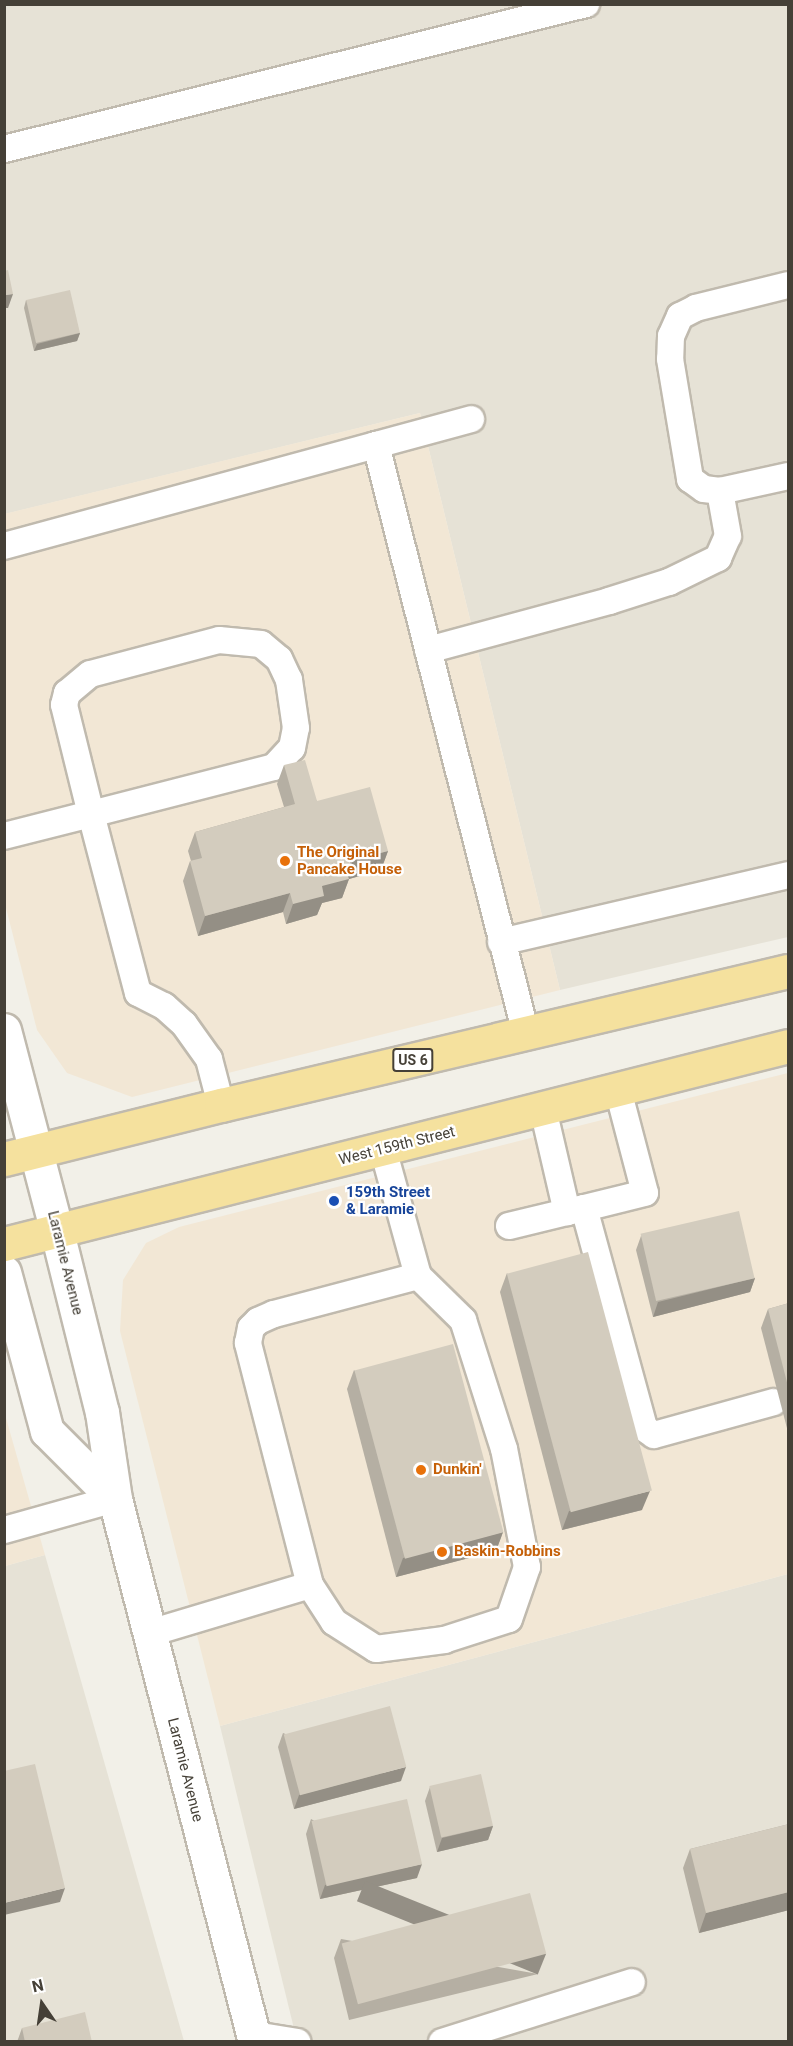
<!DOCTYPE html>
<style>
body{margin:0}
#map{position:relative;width:793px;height:2046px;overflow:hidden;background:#f2f0e8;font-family:Roboto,sans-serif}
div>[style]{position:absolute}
.residential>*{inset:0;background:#e6e2d6}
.commercial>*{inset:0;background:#f2e7d5}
.roads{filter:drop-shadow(2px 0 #c0baae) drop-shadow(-2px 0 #c0baae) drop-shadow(0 2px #c0baae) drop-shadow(0 -2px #c0baae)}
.service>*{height:26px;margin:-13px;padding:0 13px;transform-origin:13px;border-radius:13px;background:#fff}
.minor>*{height:33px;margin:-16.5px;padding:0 16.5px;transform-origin:16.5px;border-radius:16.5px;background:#fff}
.tertiary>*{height:33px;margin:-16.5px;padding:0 16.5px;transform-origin:16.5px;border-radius:16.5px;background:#fff}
.primary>*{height:33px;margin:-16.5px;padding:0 16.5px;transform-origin:16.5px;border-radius:16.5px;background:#f5e19e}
.wall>*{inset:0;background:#b5afa3}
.shaded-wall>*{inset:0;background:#948f85;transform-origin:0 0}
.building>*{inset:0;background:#d3ccbe;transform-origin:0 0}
.dots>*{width:16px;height:16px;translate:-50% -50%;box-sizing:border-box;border:3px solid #fff;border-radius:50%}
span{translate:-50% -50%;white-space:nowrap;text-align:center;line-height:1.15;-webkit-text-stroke:4.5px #fff;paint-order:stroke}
.shield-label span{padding:2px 4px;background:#fff;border:2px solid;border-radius:4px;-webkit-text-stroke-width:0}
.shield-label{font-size:14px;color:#454037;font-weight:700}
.food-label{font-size:15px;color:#c56008;font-weight:700}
.left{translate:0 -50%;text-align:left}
.street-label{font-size:15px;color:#454037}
.transit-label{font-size:15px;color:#164399;font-weight:700}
.frame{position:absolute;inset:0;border:6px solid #454037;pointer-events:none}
.north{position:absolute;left:12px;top:1974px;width:60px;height:60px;-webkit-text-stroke:4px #fff;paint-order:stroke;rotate:347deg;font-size:16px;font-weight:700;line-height:24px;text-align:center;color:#454037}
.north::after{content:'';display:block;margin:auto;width:21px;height:27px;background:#454037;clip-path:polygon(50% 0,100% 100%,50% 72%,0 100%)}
</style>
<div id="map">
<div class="residential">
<i style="clip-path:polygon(4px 5px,788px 5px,788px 937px,560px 990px,420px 413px,5px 514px)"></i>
<i style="clip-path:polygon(45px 1555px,184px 2041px,5px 2042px,5px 1566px)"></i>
<i style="clip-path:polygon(788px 1574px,788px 2041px,297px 2041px,220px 1726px)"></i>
</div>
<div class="commercial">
<i style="clip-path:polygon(420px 413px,560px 990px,132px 1097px,67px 1073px,37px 1030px,5px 904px,4px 514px)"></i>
<i style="clip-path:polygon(788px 1073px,788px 1574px,220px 1726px,120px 1331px,123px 1280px,146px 1243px,179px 1227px)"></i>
<i style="clip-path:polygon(4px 1411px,45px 1555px,5px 1566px,4px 1566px)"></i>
</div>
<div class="roads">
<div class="service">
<i style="left:4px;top:149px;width:600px;rotate:-13.99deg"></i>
<i style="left:788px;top:285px;width:95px;rotate:166deg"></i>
<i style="left:696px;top:308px;width:18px;rotate:153deg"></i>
<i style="left:680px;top:316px;width:22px;rotate:114deg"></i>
<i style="left:671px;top:336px;width:23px;rotate:92deg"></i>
<i style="left:670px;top:359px;width:122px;rotate:80.5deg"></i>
<i style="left:690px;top:479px;width:17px;rotate:36deg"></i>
<i style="left:704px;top:489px;width:16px;rotate:7deg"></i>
<i style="left:720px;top:491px;width:70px;rotate:-12.4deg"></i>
<i style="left:376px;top:445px;width:608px;rotate:75.71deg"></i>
<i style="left:4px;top:546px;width:484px;rotate:-15.2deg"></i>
<i style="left:428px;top:650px;width:188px;rotate:-15.1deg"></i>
<i style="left:609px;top:601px;width:63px;rotate:-17.6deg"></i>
<i style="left:669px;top:582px;width:55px;rotate:-26.1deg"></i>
<i style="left:718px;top:558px;width:24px;rotate:-66deg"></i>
<i style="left:728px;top:536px;width:46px;rotate:-100.1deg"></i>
<i style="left:4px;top:836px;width:90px;rotate:-14.2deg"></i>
<i style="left:91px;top:814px;width:189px;rotate:-14.4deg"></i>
<i style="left:274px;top:767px;width:26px;rotate:-47deg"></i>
<i style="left:292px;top:748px;width:20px;rotate:-79deg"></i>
<i style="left:296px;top:728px;width:49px;rotate:-98.3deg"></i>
<i style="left:289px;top:680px;width:23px;rotate:-115deg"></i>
<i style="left:279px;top:659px;width:23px;rotate:-140deg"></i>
<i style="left:261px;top:644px;width:42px;rotate:-174.6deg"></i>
<i style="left:219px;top:640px;width:133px;rotate:165.2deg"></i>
<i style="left:90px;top:674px;width:30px;rotate:140deg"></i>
<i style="left:67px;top:693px;width:12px;rotate:104deg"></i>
<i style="left:64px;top:705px;width:112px;rotate:76.1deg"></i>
<i style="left:91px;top:814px;width:185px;rotate:75.3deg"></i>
<i style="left:138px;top:993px;width:29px;rotate:27deg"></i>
<i style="left:164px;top:1006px;width:27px;rotate:42deg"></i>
<i style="left:184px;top:1024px;width:43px;rotate:54.5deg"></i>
<i style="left:209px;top:1059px;width:48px;rotate:75.4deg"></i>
<i style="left:501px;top:942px;width:295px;rotate:-13.1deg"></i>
<i style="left:618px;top:1090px;width:106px;rotate:75.3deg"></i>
<i style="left:645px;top:1193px;width:63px;rotate:166.2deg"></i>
<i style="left:584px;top:1208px;width:228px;rotate:74.7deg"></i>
<i style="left:644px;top:1428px;width:12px;rotate:35deg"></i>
<i style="left:654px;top:1435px;width:124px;rotate:-15.4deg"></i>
<i style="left:543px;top:1109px;width:106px;rotate:76.9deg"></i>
<i style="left:567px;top:1212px;width:17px;rotate:-13deg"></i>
<i style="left:509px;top:1226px;width:60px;rotate:-13.6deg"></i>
<i style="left:4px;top:1530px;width:115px;rotate:-15.6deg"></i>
<i style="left:310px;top:1585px;width:44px;rotate:57deg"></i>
<i style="left:334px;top:1622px;width:50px;rotate:32.7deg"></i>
<i style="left:376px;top:1649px;width:69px;rotate:-7.5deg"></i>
<i style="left:444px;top:1640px;width:68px;rotate:-17.9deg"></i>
<i style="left:509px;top:1619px;width:55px;rotate:-70.9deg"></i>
<i style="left:527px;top:1567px;width:120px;rotate:-101deg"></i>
<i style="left:504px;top:1449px;width:135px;rotate:-107.6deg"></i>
<i style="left:463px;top:1320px;width:63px;rotate:-135.6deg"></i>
<i style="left:150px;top:1633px;width:167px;rotate:-16.7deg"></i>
<i style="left:310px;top:1585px;width:250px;rotate:-104.4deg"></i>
<i style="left:248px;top:1343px;width:15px;rotate:-79deg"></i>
<i style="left:251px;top:1328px;width:10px;rotate:-45deg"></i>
<i style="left:258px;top:1321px;width:17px;rotate:-24deg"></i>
<i style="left:274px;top:1314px;width:149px;rotate:-14.8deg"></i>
<i style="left:418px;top:1276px;width:132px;rotate:-105.4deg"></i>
<i style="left:254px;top:2035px;width:44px;rotate:9.2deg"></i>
<i style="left:442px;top:2042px;width:199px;rotate:-17.5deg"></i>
</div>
<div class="minor">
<i style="left:57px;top:1232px;width:186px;rotate:76deg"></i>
<i style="left:102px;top:1412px;width:88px;rotate:81.5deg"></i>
<i style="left:115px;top:1499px;width:561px;rotate:75.54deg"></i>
<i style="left:4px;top:1272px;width:165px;rotate:74.9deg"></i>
<i style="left:47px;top:1431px;width:96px;rotate:45deg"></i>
</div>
<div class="tertiary">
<i style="left:4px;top:1030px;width:209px;rotate:75.3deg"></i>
</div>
<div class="primary">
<i style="left:4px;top:1159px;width:224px;rotate:-14deg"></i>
<i style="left:221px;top:1105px;width:583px;rotate:-13.3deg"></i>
<i style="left:4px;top:1244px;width:809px;rotate:-14.17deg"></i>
</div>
</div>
<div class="wall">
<i style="clip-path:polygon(26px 300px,80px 333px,77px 341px,34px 351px,24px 308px)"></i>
<i style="clip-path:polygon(284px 765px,317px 801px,388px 851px,381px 870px,349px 879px,342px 898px,322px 903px,317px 915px,286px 924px,283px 912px,198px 936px,183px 881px,190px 861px,191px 861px,188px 851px,195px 832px,284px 807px,277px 784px)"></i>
<i style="clip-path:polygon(641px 1236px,755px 1278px,750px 1292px,653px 1317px,636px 1250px)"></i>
<i style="clip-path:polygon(507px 1273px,642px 1510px,562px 1530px,500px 1292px)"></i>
<i style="clip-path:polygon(789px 1303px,789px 1436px,761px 1328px,768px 1309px)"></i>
<i style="clip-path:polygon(354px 1370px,503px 1532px,496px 1551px,396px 1577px,347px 1389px)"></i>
<i style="clip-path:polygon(283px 1733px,401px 1781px,294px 1809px,278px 1747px)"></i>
<i style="clip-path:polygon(430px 1787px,493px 1826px,488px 1840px,437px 1852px,425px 1801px)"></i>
<i style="clip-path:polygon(311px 1819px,417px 1878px,320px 1899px,306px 1834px)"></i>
<i style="clip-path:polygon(789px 1824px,789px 1910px,699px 1933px,683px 1868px,690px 1849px)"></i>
<i style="clip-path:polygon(341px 1939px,538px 1974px,349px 2020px,334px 1958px)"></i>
<i style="clip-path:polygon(22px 2028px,92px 2042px,17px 2042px)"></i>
</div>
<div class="shaded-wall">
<i style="clip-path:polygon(13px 294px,8px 308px,4px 308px,4px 295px)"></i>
<i style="clip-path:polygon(80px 333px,77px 341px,34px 351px,37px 344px)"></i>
<i style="clip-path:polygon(388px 851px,381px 870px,349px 879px,342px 898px,322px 903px,317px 915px,286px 924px,293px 904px,322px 886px,350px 861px)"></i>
<i style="clip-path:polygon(290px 893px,283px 912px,198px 936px,205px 916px)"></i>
<i style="clip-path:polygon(755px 1278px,750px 1292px,653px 1317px,658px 1302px)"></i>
<i style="clip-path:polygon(650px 1491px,642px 1510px,562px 1530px,569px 1511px)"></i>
<i style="clip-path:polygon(503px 1532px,496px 1551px,396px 1577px,403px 1558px)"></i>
<i style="clip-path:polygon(406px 1767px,401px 1781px,294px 1809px,299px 1795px)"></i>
<i style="clip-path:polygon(493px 1826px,488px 1840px,437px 1852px,442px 1838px)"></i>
<i style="clip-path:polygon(422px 1864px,417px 1878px,320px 1899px,325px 1885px)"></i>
<i style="clip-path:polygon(65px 1888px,60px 1902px,4px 1915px,4px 1903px)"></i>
<i style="clip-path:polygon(789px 1892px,789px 1910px,699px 1933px,706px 1913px)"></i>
<i style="left:546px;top:1954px;width:22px;height:195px;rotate:112deg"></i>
</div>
<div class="building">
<i style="clip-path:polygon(8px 270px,13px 294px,4px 295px,4px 271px)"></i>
<i style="left:70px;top:290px;width:44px;height:45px;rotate:77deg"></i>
<i style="clip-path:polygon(305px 760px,317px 801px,370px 787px,388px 851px,350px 861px,351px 869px,346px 870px,349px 879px,322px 886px,324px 896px,293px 904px,290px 893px,205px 916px,190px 861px,202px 858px,195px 832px,295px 804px,284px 765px)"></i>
<i style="left:739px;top:1211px;width:69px;height:101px;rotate:77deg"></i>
<i style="left:588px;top:1252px;width:247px;height:84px;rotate:75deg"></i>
<i style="clip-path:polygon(789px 1303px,789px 1390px,768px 1309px)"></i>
<i style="left:453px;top:1344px;width:195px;height:102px;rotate:75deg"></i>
<i style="left:390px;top:1706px;width:63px;height:110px;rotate:75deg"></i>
<i style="clip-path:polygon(35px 1764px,65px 1888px,4px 1903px,4px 1771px)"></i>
<i style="left:481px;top:1774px;width:53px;height:53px;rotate:77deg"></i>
<i style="left:407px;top:1799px;width:67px;height:98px;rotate:77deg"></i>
<i style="clip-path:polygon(789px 1824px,789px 1892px,706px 1913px,690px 1849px)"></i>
<i style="left:530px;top:1893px;width:63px;height:195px;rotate:75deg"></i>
<i style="clip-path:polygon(85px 2012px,92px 2042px,25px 2042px,22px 2028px)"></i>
</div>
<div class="dots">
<i style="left:285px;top:861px;background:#e8710a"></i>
<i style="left:334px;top:1201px;background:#1a4fb4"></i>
<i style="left:421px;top:1470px;background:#e8710a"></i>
<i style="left:442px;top:1552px;background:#e8710a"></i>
</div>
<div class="shield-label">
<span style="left:413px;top:1060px">US 6</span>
</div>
<div class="food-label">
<span class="left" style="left:297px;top:861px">The Original<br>Pancake House</span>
<span class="left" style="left:433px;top:1470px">Dunkin'</span>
<span class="left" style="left:454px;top:1552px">Baskin-Robbins</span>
</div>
<div class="street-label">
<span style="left:397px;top:1146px;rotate:-14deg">West 159th Street</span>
<span style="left:65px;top:1263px;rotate:76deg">Laramie Avenue</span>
<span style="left:185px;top:1770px;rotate:76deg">Laramie Avenue</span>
</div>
<div class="transit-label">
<span class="left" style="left:346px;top:1201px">159th Street<br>&amp; Laramie</span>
</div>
<div class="frame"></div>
<div class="north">N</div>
</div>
